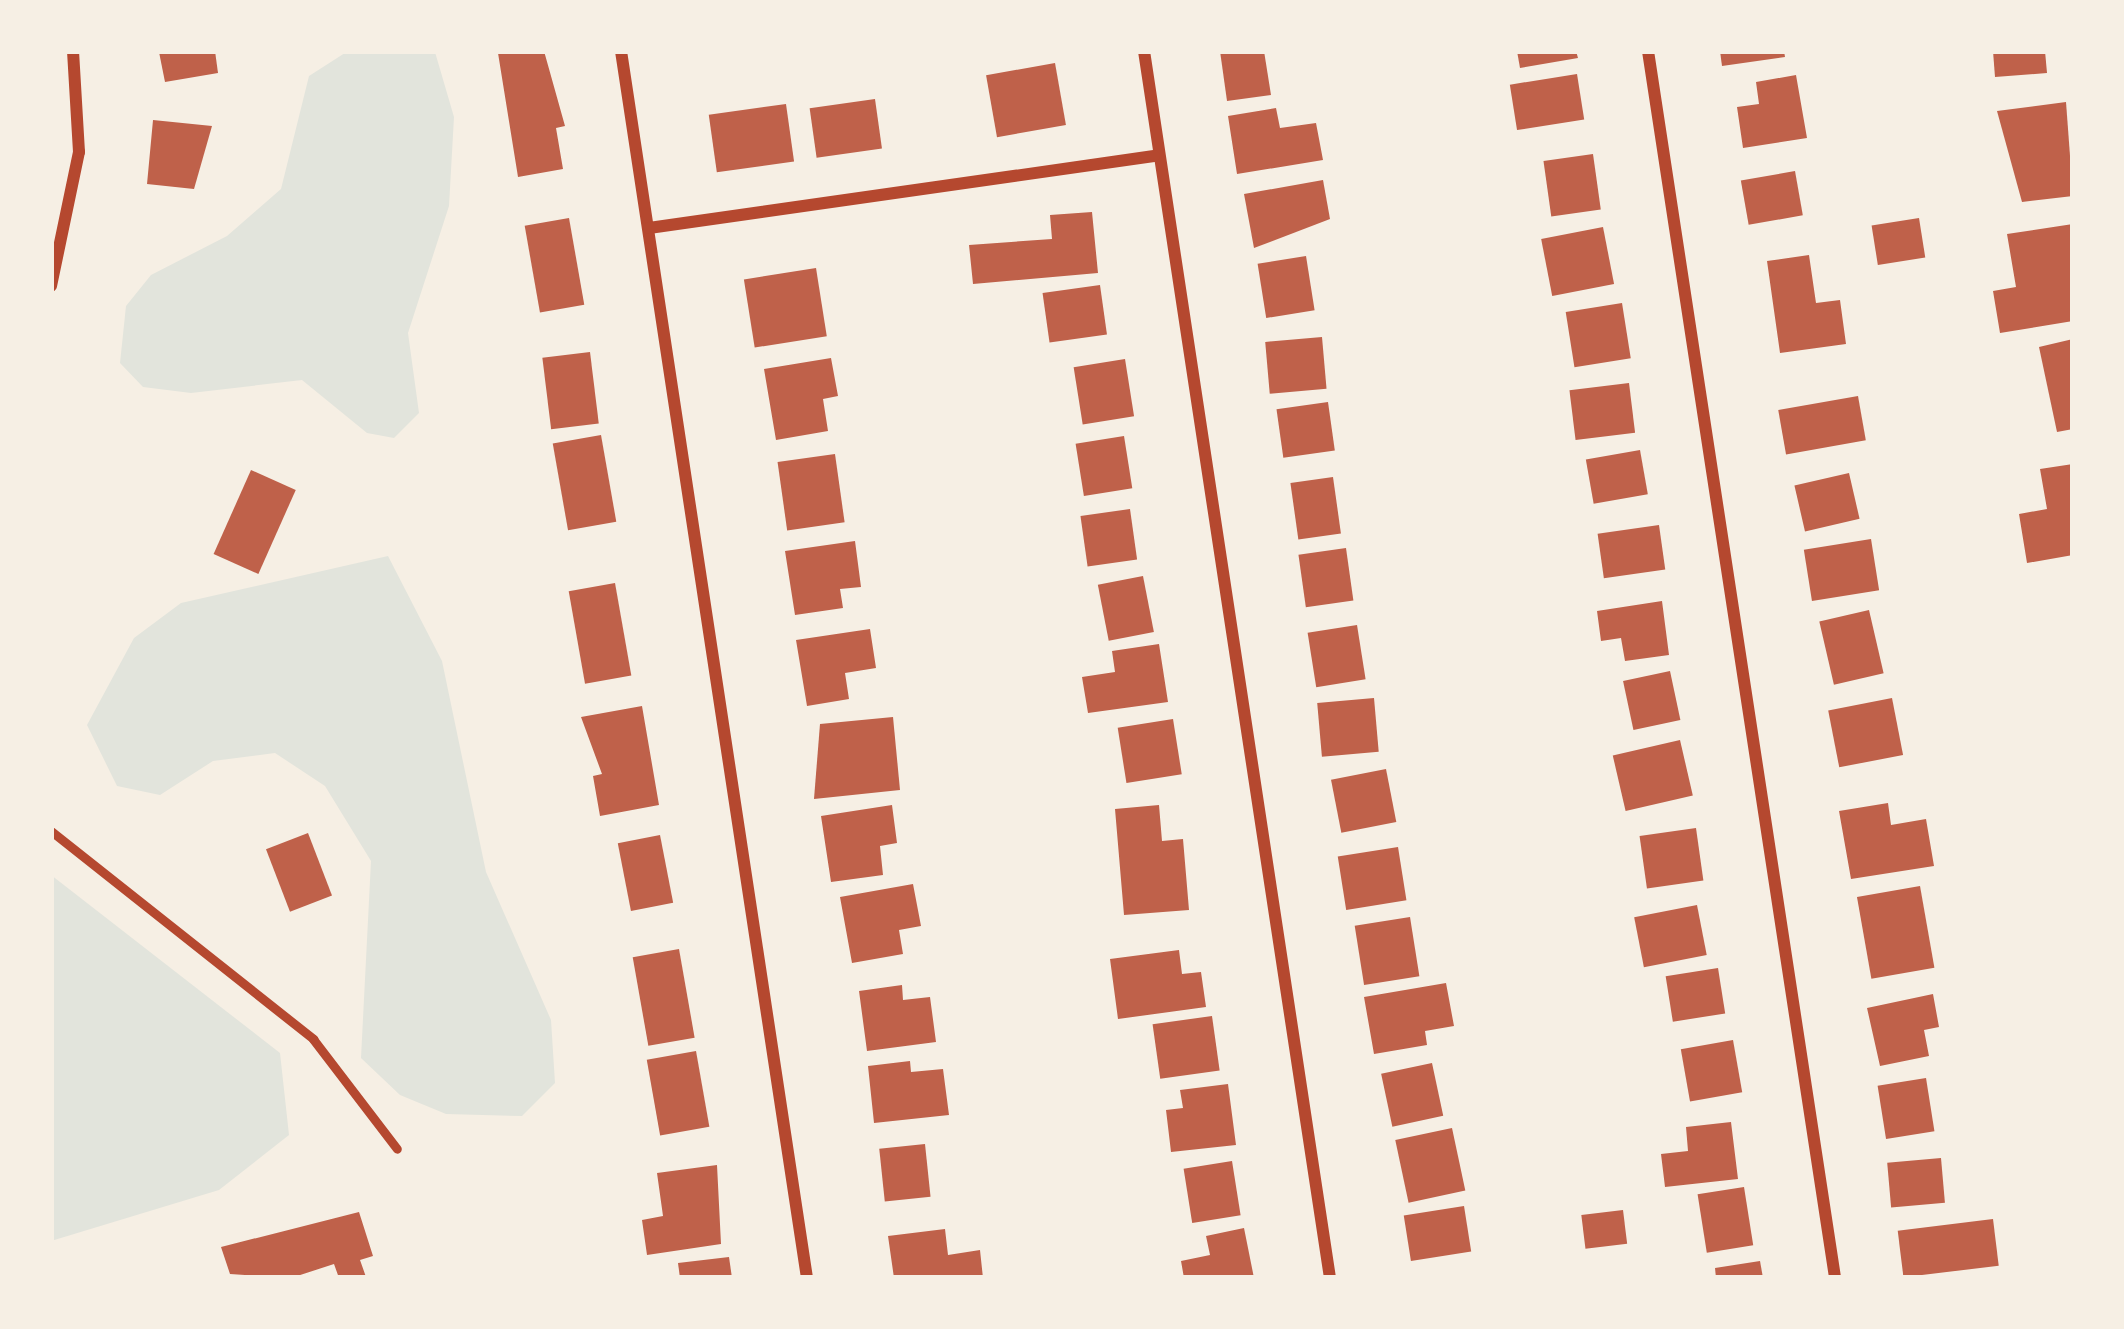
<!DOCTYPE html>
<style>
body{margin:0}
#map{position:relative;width:2124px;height:1329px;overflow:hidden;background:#f6efe4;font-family:Manrope,sans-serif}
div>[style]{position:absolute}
.green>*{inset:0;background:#e2e4dc}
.building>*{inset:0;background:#bf614a;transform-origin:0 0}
.service>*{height:9px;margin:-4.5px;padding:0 4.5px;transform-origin:4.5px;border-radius:4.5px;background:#b5482f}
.minor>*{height:12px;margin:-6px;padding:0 6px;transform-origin:6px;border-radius:6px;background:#b5482f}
span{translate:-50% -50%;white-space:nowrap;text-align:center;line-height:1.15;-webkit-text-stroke:9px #f6efe4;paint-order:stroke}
.frame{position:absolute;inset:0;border:54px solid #f6efe4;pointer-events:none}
</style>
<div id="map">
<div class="green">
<i style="clip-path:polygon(348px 51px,435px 52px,454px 117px,449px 206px,408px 333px,419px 413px,394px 438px,367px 433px,302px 380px,191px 393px,143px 387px,120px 363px,126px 306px,151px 275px,227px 236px,281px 189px,309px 76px)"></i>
<i style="clip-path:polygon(388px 556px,442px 661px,486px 872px,551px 1020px,555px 1083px,522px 1116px,446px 1114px,400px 1095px,361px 1058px,371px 861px,325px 786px,275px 753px,213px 761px,160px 795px,117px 786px,87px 725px,134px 638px,181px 603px)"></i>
<i style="clip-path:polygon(51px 875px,280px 1053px,289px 1135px,219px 1190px,51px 1241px)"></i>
</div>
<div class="building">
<i style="clip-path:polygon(215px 51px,218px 73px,165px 82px,159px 52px)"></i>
<i style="clip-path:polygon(544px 51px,565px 126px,556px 128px,563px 169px,518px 177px,498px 53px)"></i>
<i style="clip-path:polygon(1220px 51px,1264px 51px,1271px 95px,1227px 101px)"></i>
<i style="clip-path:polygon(1517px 51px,1576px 51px,1578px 58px,1520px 68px)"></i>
<i style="clip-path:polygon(1720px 51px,1784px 51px,1785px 57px,1722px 66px)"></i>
<i style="clip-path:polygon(1993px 51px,2045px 51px,2047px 73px,1995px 77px)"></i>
<i style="left:1055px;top:63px;width:63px;height:70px;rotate:80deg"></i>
<i style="left:1577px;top:74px;width:46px;height:68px;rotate:81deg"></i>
<i style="clip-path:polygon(1796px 75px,1807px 138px,1743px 148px,1737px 107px,1759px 104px,1756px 82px)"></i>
<i style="left:875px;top:99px;width:50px;height:66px;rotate:82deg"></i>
<i style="clip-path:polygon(2066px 102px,2073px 196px,2022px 202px,1997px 111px)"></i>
<i style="left:786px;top:104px;width:58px;height:78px;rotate:82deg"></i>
<i style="clip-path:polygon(1276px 108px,1280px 128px,1316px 123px,1323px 160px,1237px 174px,1228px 116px)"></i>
<i style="clip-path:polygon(153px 120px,212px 126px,194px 189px,147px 184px)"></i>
<i style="left:1593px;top:154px;width:56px;height:50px;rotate:82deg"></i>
<i style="left:1795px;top:171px;width:45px;height:55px;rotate:80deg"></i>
<i style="clip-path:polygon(1323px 180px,1330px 219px,1254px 248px,1244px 194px)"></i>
<i style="clip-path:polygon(1092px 212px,1098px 273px,973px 284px,969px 245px,1052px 239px,1050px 215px)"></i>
<i style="left:569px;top:218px;width:88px;height:45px;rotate:80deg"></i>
<i style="left:1919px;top:218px;width:40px;height:48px;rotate:81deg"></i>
<i style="clip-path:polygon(2073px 224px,2073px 321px,2000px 333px,1993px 291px,2016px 287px,2007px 234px)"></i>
<i style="left:1603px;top:227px;width:58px;height:63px;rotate:79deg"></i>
<i style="clip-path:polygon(1809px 255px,1816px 303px,1840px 300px,1846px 344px,1780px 353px,1767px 261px)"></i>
<i style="left:1306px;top:256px;width:55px;height:49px;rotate:81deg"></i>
<i style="left:816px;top:268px;width:69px;height:73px;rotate:81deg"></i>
<i style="left:1100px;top:285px;width:50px;height:58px;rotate:82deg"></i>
<i style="left:1622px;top:303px;width:56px;height:57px;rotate:81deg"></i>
<i style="left:1322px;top:337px;width:52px;height:57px;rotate:85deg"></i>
<i style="clip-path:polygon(2073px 339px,2073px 429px,2057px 432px,2039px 347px)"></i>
<i style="left:590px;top:352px;width:72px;height:48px;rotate:83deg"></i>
<i style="clip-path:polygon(831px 358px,838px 396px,823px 399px,828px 431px,776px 440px,764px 369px)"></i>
<i style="left:1125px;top:359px;width:58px;height:52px;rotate:81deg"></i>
<i style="left:1629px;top:383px;width:50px;height:60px;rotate:83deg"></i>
<i style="left:1858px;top:396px;width:45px;height:81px;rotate:80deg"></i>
<i style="left:1328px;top:402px;width:49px;height:52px;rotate:82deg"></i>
<i style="left:601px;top:435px;width:88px;height:49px;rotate:80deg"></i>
<i style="left:1124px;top:436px;width:53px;height:49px;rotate:81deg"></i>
<i style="left:1640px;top:450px;width:45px;height:55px;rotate:80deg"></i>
<i style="left:835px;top:454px;width:69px;height:58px;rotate:82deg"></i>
<i style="clip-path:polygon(2073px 464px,2073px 555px,2027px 563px,2019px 514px,2047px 509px,2040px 469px)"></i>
<i style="left:251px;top:470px;width:49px;height:92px;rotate:24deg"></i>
<i style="left:1849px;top:473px;width:47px;height:56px;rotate:77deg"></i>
<i style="left:1333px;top:477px;width:57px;height:43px;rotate:82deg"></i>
<i style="left:1130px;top:509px;width:51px;height:50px;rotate:82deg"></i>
<i style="left:1659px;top:525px;width:45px;height:62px;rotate:82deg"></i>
<i style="left:1871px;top:539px;width:52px;height:68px;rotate:81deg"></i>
<i style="clip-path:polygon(855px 541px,861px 587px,840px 589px,843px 608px,795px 615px,785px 551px)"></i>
<i style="left:1346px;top:548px;width:53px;height:48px;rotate:82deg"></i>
<i style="left:1143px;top:576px;width:57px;height:46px;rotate:79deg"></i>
<i style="left:615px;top:583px;width:94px;height:47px;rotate:80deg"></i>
<i style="clip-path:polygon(1662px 601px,1669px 655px,1625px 661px,1621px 638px,1601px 641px,1597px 611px)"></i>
<i style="left:1869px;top:610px;width:65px;height:51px;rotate:77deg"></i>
<i style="left:1357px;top:625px;width:55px;height:50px;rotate:81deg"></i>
<i style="clip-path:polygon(870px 629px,876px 668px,845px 673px,849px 699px,807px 706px,796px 640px)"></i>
<i style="clip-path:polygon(1159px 644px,1168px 702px,1088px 713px,1082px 677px,1115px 672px,1112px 651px)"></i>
<i style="left:1670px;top:671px;width:50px;height:48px;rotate:78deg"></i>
<i style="left:1374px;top:698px;width:54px;height:57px;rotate:85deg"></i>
<i style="left:1892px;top:698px;width:58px;height:65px;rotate:79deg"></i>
<i style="clip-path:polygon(642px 706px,659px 805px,600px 816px,593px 776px,602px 774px,581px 717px)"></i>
<i style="clip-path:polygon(893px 717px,900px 790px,814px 799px,820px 724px)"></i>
<i style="left:1173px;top:719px;width:56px;height:56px;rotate:81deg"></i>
<i style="left:1680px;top:740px;width:57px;height:69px;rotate:77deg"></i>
<i style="left:1386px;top:769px;width:54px;height:56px;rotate:79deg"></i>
<i style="clip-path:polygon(1888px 803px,1891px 825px,1926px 819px,1934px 866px,1851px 879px,1839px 811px)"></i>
<i style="clip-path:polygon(892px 805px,897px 843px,880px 846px,883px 875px,831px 882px,821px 816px)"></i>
<i style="clip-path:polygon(1159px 805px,1162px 841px,1183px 839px,1189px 910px,1124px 915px,1115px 809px)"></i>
<i style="left:1696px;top:828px;width:53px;height:57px;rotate:82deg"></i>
<i style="left:308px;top:833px;width:67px;height:45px;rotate:69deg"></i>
<i style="left:660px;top:835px;width:69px;height:43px;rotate:79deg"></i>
<i style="left:1398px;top:847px;width:54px;height:61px;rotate:81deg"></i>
<i style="clip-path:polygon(913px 884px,921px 926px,899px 930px,903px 954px,852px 963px,840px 897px)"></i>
<i style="left:1920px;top:886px;width:83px;height:64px;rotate:80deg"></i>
<i style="left:1697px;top:905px;width:51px;height:64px;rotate:79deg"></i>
<i style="left:1410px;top:917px;width:60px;height:56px;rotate:81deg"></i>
<i style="left:679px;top:949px;width:90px;height:47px;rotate:80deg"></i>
<i style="clip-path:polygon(1179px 950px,1182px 974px,1201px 972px,1206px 1007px,1118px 1019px,1110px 959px)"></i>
<i style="left:1718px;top:968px;width:46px;height:53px;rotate:81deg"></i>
<i style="clip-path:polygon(1446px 983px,1454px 1026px,1425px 1031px,1427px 1045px,1374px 1054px,1364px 997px)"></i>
<i style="clip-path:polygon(902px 985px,903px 1000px,930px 997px,936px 1042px,867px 1051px,859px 991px)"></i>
<i style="clip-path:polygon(1933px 994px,1939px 1027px,1924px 1030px,1929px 1056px,1880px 1066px,1867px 1008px)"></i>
<i style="left:1212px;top:1016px;width:55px;height:60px;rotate:82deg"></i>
<i style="left:1733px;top:1040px;width:53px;height:53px;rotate:80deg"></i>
<i style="left:696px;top:1051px;width:77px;height:50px;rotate:80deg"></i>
<i style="clip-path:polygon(910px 1061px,911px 1072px,943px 1069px,949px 1115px,874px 1123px,868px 1066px)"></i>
<i style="left:1432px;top:1063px;width:54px;height:52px;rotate:78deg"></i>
<i style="left:1926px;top:1078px;width:54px;height:49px;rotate:81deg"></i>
<i style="clip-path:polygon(1228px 1084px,1236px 1145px,1171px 1152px,1166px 1110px,1183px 1108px,1180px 1090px)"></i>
<i style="clip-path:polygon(1731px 1122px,1738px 1179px,1665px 1187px,1661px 1154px,1688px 1151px,1686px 1127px)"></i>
<i style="left:1452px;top:1128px;width:64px;height:58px;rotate:78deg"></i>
<i style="left:925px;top:1144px;width:53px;height:46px;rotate:84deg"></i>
<i style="left:1941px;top:1158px;width:45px;height:54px;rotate:85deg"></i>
<i style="left:1232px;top:1161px;width:55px;height:49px;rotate:81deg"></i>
<i style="clip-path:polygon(717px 1165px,721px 1244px,647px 1255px,642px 1220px,663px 1216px,657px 1173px)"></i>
<i style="left:1744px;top:1187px;width:59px;height:47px;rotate:81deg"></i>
<i style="left:1464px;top:1206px;width:46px;height:61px;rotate:81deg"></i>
<i style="left:1623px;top:1210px;width:34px;height:42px;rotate:83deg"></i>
<i style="clip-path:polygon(359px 1212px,373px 1256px,360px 1260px,366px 1277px,339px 1278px,334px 1264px,291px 1278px,230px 1274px,221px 1247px)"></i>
<i style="left:1993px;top:1219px;width:47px;height:96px;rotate:83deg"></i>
<i style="clip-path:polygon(1244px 1228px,1254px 1278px,1184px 1278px,1181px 1261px,1210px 1255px,1206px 1236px)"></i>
<i style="clip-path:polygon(945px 1229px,948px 1255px,980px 1250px,983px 1278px,894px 1278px,888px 1236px)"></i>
<i style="clip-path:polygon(729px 1257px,732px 1278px,680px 1278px,678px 1263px)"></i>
<i style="clip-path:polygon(1760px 1261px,1763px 1278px,1716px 1278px,1715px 1268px)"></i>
</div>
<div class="service">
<i style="left:51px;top:831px;width:335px;rotate:38.4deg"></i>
<i style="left:313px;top:1039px;width:138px;rotate:52.6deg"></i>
</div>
<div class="minor">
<i style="left:621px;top:51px;width:1241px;rotate:81.38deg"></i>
<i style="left:1144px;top:51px;width:1241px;rotate:81.38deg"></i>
<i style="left:1648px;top:51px;width:1241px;rotate:81.33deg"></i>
<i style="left:649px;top:228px;width:510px;rotate:-8.11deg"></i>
<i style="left:51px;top:286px;width:137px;rotate:-78.2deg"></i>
<i style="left:79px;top:152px;width:101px;rotate:-93.4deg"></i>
</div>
<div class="frame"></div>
</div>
